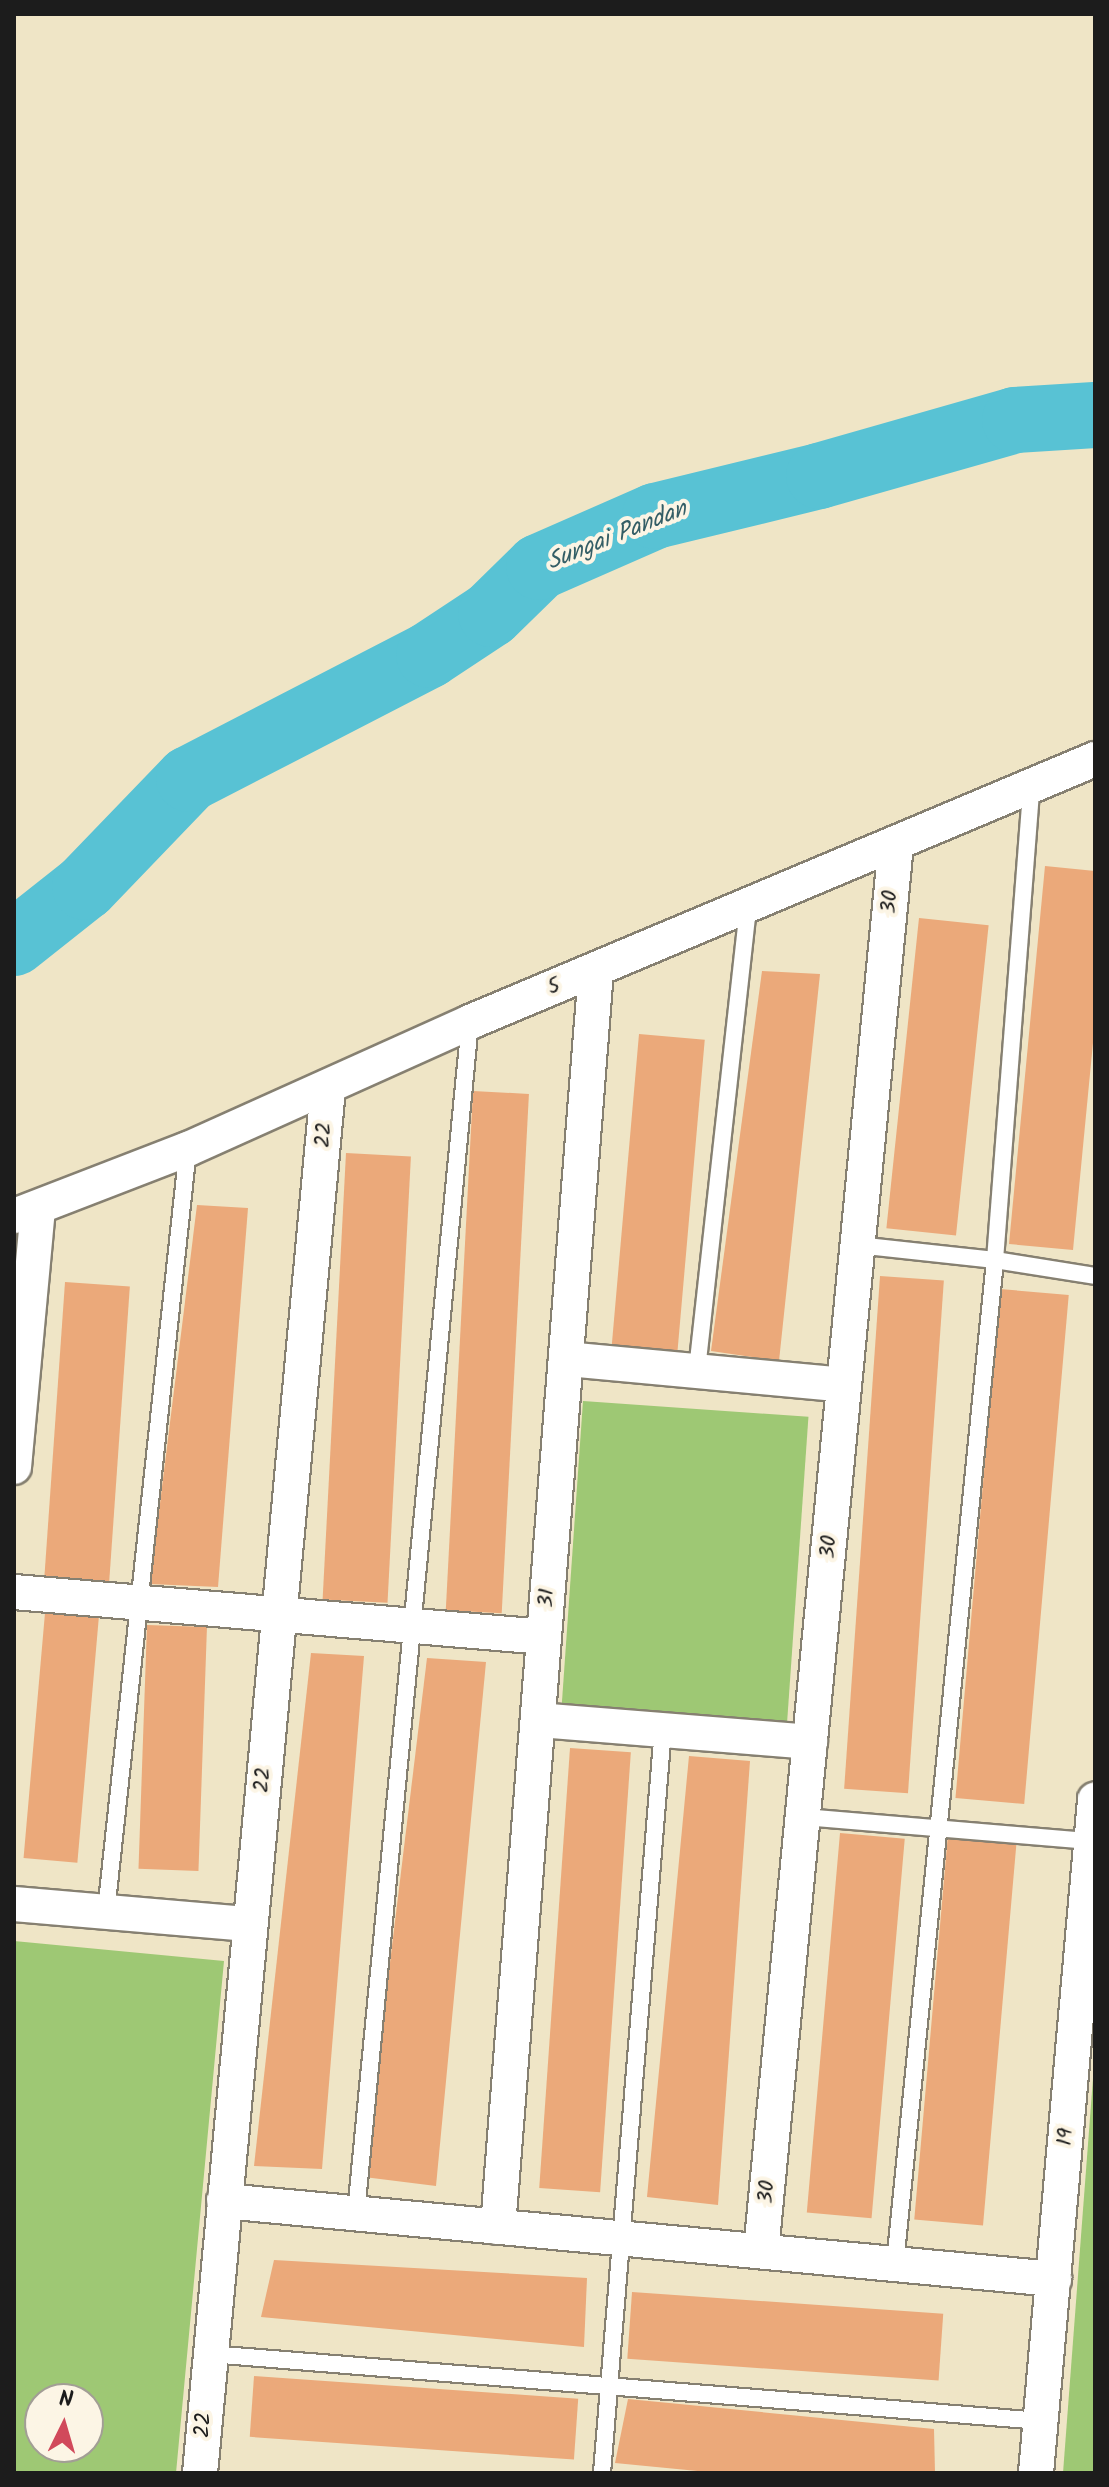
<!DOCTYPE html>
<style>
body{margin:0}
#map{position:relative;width:1109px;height:2487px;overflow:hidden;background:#efe5c6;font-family:Kalam,sans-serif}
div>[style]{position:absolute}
.green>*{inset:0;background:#9ec874;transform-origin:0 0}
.river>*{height:66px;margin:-33px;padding:0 33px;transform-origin:33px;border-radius:33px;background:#58c2d4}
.building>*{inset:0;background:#eba97a;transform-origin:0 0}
.roads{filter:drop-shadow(2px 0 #868071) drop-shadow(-2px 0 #868071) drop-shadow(0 2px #868071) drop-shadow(0 -2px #868071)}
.service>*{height:16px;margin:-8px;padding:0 8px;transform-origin:8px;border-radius:8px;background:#fff}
.minor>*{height:34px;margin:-17px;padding:0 17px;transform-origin:17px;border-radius:17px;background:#fff}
span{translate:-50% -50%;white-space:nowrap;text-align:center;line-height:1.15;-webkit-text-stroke:8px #fcf5e5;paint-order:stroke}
.street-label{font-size:22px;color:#1c1c1c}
.water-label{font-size:24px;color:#345e66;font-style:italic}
.frame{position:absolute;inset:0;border:16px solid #1c1c1c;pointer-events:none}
.north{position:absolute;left:24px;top:2383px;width:80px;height:80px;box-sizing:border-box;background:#fcf5e5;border:2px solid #a29e95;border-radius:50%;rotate:5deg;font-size:22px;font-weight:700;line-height:32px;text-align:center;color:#1c1c1c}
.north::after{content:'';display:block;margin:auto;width:28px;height:36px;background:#d1495b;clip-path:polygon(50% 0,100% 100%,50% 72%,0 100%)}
</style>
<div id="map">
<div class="green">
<i style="left:583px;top:1401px;width:226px;height:312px;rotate:4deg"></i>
<i style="clip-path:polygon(evenodd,14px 1941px,224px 1961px,176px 2473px,14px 2473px,14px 1941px,40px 2399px,88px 2399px,88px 2447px,40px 2447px,40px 2399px)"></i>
<i style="clip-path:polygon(1095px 2052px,1095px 2473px,1063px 2473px)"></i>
</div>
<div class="river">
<i style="left:14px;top:943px;width:90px;rotate:-38.3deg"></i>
<i style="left:85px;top:887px;width:150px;rotate:-46.1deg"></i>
<i style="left:189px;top:779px;width:270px;rotate:-27.3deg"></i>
<i style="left:429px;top:655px;width:74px;rotate:-33.5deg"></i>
<i style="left:491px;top:614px;width:67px;rotate:-44.4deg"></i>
<i style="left:539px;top:567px;width:127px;rotate:-23.7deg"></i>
<i style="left:655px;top:516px;width:169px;rotate:-13.7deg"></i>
<i style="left:819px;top:476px;width:204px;rotate:-15.9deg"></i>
<i style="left:1015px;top:420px;width:80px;rotate:-3.6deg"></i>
</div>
<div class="building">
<i style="clip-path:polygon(1045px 866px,1095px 871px,1095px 1022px,1073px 1250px,1009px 1244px)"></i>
<i style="left:919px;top:918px;width:70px;height:312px;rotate:6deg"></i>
<i style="clip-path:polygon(762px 971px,820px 974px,779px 1361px,711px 1351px)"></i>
<i style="left:639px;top:1034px;width:66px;height:314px;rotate:5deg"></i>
<i style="left:473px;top:1091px;width:56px;height:520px;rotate:3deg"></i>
<i style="left:346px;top:1153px;width:65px;height:447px;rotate:3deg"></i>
<i style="clip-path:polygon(197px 1205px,248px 1208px,218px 1587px,150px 1584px)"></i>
<i style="left:880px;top:1276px;width:64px;height:514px;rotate:4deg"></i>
<i style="left:65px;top:1282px;width:65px;height:297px;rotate:4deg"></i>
<i style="left:1000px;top:1289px;width:69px;height:511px;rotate:5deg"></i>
<i style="left:45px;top:1613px;width:54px;height:246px;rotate:5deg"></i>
<i style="left:147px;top:1625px;width:60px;height:244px;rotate:2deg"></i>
<i style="clip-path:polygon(311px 1653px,364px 1656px,322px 2169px,254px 2166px)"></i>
<i style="clip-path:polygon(427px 1658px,486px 1662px,436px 2186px,364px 2177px)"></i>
<i style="left:570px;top:1748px;width:61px;height:441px;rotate:4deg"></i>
<i style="clip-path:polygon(689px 1756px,750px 1761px,718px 2205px,647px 2197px)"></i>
<i style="left:840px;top:1833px;width:65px;height:381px;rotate:5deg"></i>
<i style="left:948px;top:1834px;width:69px;height:387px;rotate:5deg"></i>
<i style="clip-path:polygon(274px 2260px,587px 2278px,584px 2347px,261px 2317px)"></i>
<i style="left:632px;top:2292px;width:312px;height:67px;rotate:4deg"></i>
<i style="left:254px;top:2376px;width:325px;height:61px;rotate:4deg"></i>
<i style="clip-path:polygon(628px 2399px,934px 2429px,935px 2473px,718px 2473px,615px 2463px)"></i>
</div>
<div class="roads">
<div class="service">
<i style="left:857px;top:1245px;width:139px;rotate:6.2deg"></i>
<i style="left:995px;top:1260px;width:101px;rotate:9.1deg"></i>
<i style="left:697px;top:1370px;width:468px;rotate:-83.7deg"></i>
<i style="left:803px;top:1817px;width:289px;rotate:4.8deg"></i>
<i style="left:106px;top:1912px;width:767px;rotate:-83.87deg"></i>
<i style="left:356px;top:2213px;width:1196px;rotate:-84.53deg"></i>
<i style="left:895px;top:2264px;width:1009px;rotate:-84.31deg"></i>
<i style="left:995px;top:1260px;width:477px;rotate:-85.6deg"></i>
<i style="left:210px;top:2354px;width:834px;rotate:4.61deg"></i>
<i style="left:602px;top:2473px;width:745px;rotate:-85.31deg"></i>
</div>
<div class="minor">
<i style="left:14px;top:1216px;width:186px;rotate:-21.1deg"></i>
<i style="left:188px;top:1149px;width:309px;rotate:-24.2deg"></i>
<i style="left:470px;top:1022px;width:678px;rotate:-22.82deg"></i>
<i style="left:566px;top:1359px;width:279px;rotate:5.3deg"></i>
<i style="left:14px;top:1467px;width:260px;rotate:-84.7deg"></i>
<i style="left:14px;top:1592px;width:532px;rotate:4.85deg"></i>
<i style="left:538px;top:1720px;width:273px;rotate:4.6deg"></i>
<i style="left:14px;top:1904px;width:236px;rotate:4.9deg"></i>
<i style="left:224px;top:2201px;width:834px;rotate:5.37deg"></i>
<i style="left:498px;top:2227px;width:1261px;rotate:-85.54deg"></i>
<i style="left:761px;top:2251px;width:1414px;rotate:-84.52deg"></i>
<i style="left:200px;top:2473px;width:1392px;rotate:-84.72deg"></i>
<i style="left:1036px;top:2473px;width:676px;rotate:-84.99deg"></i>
</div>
</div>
<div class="street-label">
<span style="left:890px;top:902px;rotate:-85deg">30</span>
<span style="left:554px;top:987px;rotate:-23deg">5</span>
<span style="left:324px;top:1135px;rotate:-85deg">22</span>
<span style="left:829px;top:1547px;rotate:-85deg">30</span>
<span style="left:547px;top:1598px;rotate:-86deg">31</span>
<span style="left:263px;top:1780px;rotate:-84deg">22</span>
<span style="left:1066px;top:2137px;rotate:-85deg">19</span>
<span style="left:767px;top:2192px;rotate:-85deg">30</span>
<span style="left:204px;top:2425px;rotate:-85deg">22</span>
</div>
<div class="water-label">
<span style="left:617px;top:536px;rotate:-22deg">Sungai Pandan</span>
</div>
<div class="frame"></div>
<div class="north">N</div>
</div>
